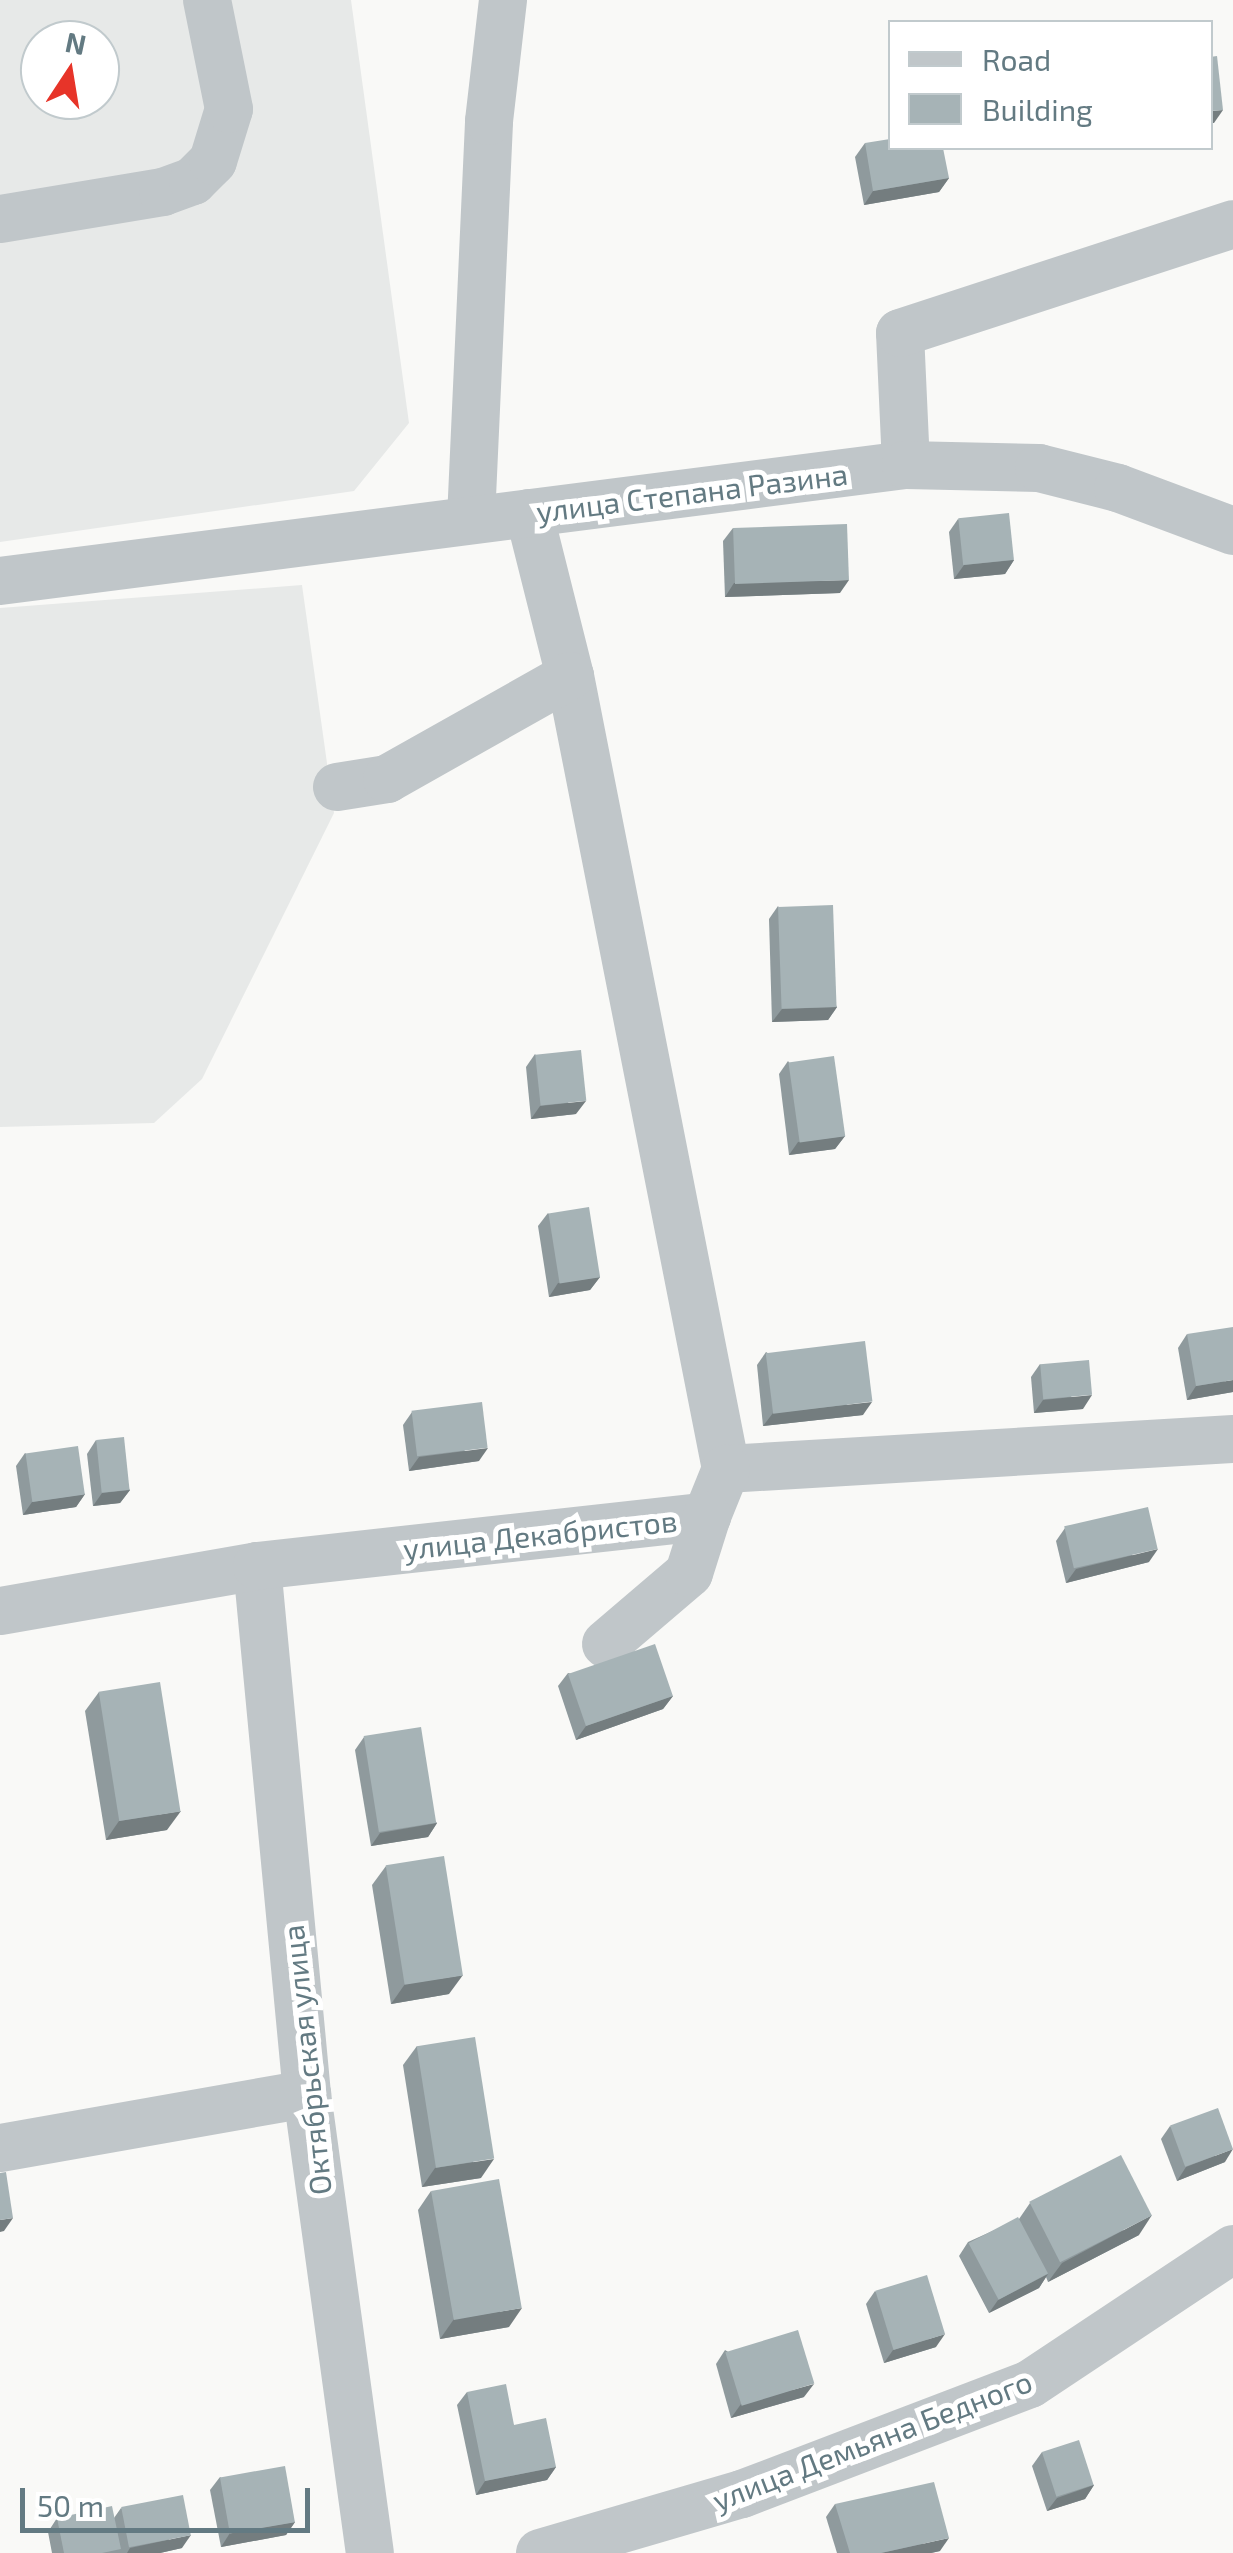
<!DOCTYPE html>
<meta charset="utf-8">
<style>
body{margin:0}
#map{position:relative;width:1233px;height:2553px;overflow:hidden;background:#f9f9f7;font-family:"Exo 2",sans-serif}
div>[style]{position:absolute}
.built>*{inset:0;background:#e7e9e8}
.minor>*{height:48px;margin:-24px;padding:0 24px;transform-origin:24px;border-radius:24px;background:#c0c6c9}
.wall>*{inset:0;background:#8f9a9d}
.shaded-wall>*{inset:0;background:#747d7f}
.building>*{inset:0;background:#a6b3b6;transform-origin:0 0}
span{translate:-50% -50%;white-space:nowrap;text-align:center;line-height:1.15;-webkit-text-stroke:10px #fff;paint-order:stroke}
.street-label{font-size:30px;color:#637a82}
.legend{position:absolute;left:888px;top:20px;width:325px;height:130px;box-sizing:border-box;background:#fff;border:2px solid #c1cacd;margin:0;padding:12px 18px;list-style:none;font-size:30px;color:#637a82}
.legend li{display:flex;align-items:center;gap:20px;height:50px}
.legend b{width:50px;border:2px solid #c1cacd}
.north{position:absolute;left:20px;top:20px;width:100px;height:100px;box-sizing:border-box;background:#fff;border:2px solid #c1cacd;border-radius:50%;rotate:12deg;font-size:28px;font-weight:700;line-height:40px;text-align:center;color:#637a82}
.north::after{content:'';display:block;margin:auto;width:35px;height:45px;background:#e73429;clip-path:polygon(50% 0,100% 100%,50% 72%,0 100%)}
.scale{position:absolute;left:20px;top:2488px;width:290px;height:45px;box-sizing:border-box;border:5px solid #637a82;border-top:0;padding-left:12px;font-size:30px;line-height:35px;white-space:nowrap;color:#637a82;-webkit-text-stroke:8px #fff;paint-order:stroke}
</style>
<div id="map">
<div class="built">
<i style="clip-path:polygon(evenodd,0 0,351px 0,409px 423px,354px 491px,0 542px,0 0,40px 40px,100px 40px,100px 100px,40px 100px,40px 40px)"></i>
<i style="clip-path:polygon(302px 585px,334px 813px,202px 1079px,154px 1123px,0 1127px,0 608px)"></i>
</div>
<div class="minor">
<i style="left:0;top:219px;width:165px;rotate:-9.4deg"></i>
<i style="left:163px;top:192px;width:32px;rotate:-20deg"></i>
<i style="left:193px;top:181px;width:28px;rotate:-45deg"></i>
<i style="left:213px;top:161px;width:54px;rotate:-72.9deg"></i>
<i style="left:229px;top:109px;width:111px;rotate:-101.4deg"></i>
<i style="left:906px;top:465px;width:132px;rotate:-92.6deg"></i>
<i style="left:900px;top:333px;width:350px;rotate:-18.1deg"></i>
<i style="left:529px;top:513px;width:168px;rotate:75.9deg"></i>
<i style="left:570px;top:676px;width:808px;rotate:78.87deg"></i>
<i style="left:471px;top:519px;width:398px;rotate:-87.4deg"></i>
<i style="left:489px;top:121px;width:122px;rotate:-83.4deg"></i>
<i style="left:0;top:581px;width:913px;rotate:-7.3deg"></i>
<i style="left:906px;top:465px;width:133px;rotate:1.3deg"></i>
<i style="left:1039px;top:468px;width:81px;rotate:14.2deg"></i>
<i style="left:1118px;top:488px;width:123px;rotate:20.5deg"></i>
<i style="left:337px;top:787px;width:51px;rotate:-9.1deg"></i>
<i style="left:387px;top:779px;width:210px;rotate:-29.4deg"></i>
<i style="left:726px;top:1469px;width:508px;rotate:-3.39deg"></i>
<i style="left:257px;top:1566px;width:530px;rotate:84.59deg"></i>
<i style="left:307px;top:2094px;width:463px;rotate:82.2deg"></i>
<i style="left:0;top:1611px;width:261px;rotate:-9.9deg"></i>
<i style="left:257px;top:1566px;width:453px;rotate:-6.3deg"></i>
<i style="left:707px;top:1516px;width:51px;rotate:-68deg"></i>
<i style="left:606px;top:1644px;width:109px;rotate:-40.5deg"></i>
<i style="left:689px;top:1573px;width:60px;rotate:-72.5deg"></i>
<i style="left:0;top:2148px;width:312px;rotate:-10deg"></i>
<i style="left:540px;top:2553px;width:210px;rotate:-16.3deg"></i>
<i style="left:742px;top:2494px;width:308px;rotate:-20.9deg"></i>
<i style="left:1030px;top:2384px;width:244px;rotate:-33.6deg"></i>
</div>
<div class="wall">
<i style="clip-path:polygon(865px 143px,949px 178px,939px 192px,864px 205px,855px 157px)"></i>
<i style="clip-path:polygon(958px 519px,1014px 560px,1005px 574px,954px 579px,949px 532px)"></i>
<i style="clip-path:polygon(733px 528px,840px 593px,725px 597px,723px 541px)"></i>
<i style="clip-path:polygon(778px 906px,837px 1007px,828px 1020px,772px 1022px,769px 919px)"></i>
<i style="clip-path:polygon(535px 1054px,576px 1114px,531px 1119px,526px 1067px)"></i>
<i style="clip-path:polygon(788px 1061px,845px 1136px,835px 1149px,789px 1155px,779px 1074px)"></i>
<i style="clip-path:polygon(548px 1213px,600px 1277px,590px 1290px,549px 1297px,538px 1226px)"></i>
<i style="clip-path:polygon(1187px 1334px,1233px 1392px,1187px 1400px,1178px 1348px)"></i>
<i style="clip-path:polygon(766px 1352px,863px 1415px,763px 1426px,757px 1365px)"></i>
<i style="clip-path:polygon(1040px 1364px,1083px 1409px,1034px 1413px,1031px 1377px)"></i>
<i style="clip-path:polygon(412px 1412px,479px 1461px,409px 1471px,403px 1425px)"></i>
<i style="clip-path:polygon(96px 1440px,130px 1490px,120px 1503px,93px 1506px,87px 1454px)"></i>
<i style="clip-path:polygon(25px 1453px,85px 1494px,76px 1507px,23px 1515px,16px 1466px)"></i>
<i style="clip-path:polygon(1065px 1528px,1149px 1562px,1066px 1583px,1056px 1541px)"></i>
<i style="clip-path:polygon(568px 1673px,673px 1696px,663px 1709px,576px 1740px,558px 1686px)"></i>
<i style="clip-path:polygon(99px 1692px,167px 1830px,106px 1840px,85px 1711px)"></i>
<i style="clip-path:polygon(364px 1737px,437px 1823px,428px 1837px,371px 1846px,355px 1750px)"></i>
<i style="clip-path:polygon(386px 1866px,449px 1994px,391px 2004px,372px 1885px)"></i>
<i style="clip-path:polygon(417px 2046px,481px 2178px,422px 2187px,403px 2065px)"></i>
<i style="clip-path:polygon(1170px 2126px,1225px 2162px,1177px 2181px,1161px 2139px)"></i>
<i style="clip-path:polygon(431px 2191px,509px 2327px,440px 2339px,418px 2210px)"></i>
<i style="clip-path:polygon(1030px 2203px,1139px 2235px,1048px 2282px,1046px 2277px,1039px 2288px,989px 2313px,959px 2256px,968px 2242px,1019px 2219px)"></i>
<i style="clip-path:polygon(875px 2291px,936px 2347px,884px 2363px,866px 2304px)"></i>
<i style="clip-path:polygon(725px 2350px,804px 2397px,731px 2418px,716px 2364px)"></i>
<i style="clip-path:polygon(467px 2392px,514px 2425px,556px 2467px,547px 2480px,476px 2495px,457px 2405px)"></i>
<i style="clip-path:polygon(1042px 2452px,1094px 2485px,1085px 2499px,1047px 2511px,1032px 2466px)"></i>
<i style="clip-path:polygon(220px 2477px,295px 2522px,286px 2535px,221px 2547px,210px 2490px)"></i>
<i style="clip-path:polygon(835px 2504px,940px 2551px,931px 2553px,837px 2553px,826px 2517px)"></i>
<i style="clip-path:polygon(121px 2508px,182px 2548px,160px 2553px,52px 2553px,48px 2532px,57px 2518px,114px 2518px)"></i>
</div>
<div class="shaded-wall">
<i style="clip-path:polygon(1223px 110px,1214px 123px,1210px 123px,1210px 111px)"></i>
<i style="clip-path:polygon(949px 178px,939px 192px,864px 205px,873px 191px)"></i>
<i style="clip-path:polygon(1014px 560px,1005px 574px,954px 579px,964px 565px)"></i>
<i style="clip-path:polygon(849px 580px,840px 593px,725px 597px,734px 583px)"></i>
<i style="clip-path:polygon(837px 1007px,828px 1020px,772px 1022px,782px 1009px)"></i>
<i style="clip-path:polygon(586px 1101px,576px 1114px,531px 1119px,540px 1106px)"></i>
<i style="clip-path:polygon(845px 1136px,835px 1149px,789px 1155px,798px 1142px)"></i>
<i style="clip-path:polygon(600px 1277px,590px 1290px,549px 1297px,558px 1283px)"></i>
<i style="clip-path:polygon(1233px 1380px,1233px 1392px,1187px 1400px,1196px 1386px)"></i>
<i style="clip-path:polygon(1092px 1395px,1083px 1409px,1034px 1413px,1043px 1400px)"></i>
<i style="clip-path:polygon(872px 1402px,863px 1415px,763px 1426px,773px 1413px)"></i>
<i style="clip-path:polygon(488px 1448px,479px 1461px,409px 1471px,419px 1457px)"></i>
<i style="clip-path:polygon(130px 1490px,120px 1503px,93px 1506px,102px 1493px)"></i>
<i style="clip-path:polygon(85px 1494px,76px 1507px,23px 1515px,32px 1502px)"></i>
<i style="clip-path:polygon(1158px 1549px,1149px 1562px,1066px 1583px,1076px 1569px)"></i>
<i style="clip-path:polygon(673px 1696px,663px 1709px,576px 1740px,586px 1726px)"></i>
<i style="clip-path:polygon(181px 1811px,167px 1830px,106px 1840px,119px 1821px)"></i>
<i style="clip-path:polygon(437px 1823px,428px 1837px,371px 1846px,380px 1833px)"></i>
<i style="clip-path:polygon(463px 1975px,449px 1994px,391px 2004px,405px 1984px)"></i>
<i style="clip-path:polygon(1233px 2149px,1225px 2162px,1177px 2181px,1186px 2167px)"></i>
<i style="clip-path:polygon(494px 2159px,481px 2178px,422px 2187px,435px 2168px)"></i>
<i style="clip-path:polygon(1152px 2215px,1139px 2235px,1048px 2282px,1062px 2263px)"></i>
<i style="clip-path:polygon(13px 2218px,4px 2231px,0 2232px,0 2220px)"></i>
<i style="clip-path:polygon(1048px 2274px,1039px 2288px,989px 2313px,998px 2300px)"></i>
<i style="clip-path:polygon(522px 2308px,509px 2327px,440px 2339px,454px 2319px)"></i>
<i style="clip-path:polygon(945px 2334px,936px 2347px,884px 2363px,893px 2350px)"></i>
<i style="clip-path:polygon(814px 2384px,804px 2397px,731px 2418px,741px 2404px)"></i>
<i style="clip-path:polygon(556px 2467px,547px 2480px,476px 2495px,485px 2481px)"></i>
<i style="clip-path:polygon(1094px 2485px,1085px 2499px,1047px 2511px,1057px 2498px)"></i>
<i style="clip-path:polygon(295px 2522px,286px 2535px,221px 2547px,230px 2533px)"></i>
<i style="clip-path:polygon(191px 2535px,182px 2548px,160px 2553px,127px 2553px,130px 2548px)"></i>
<i style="clip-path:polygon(949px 2538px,940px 2551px,931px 2553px,881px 2553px)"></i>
</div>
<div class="building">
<i style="clip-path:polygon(1217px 56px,1223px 110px,1210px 111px,1210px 57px)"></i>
<i style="clip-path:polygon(890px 139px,890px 148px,943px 148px,949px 178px,873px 191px,865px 143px)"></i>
<i style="left:1009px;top:513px;width:47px;height:51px;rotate:84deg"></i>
<i style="left:847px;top:524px;width:56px;height:114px;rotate:88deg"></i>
<i style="left:833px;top:905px;width:102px;height:55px;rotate:88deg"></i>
<i style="left:581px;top:1050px;width:51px;height:46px;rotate:84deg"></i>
<i style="left:834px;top:1056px;width:81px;height:46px;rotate:82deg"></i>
<i style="left:589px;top:1207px;width:71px;height:41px;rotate:81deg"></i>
<i style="clip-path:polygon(1233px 1327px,1233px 1380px,1196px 1386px,1187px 1334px)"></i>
<i style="left:865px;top:1341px;width:61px;height:100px;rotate:83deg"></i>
<i style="left:1089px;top:1360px;width:35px;height:49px;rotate:85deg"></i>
<i style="left:482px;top:1402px;width:46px;height:71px;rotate:83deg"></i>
<i style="left:124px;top:1437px;width:53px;height:28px;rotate:84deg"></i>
<i style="left:78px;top:1446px;width:49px;height:53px;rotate:82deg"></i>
<i style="left:1148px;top:1507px;width:43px;height:86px;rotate:77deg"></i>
<i style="left:655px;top:1644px;width:55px;height:92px;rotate:71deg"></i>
<i style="left:160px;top:1682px;width:131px;height:62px;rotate:81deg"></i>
<i style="left:421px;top:1727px;width:97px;height:58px;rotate:81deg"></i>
<i style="left:444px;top:1856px;width:121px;height:59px;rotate:81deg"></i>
<i style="left:475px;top:2037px;width:123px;height:59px;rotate:81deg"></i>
<i style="left:1218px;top:2108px;width:44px;height:51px;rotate:70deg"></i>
<i style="left:1121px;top:2155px;width:68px;height:103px;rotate:63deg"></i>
<i style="clip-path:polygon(6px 2172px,13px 2218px,0 2220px,0 2173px)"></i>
<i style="left:499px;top:2179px;width:131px;height:69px;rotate:80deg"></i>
<i style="left:1018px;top:2217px;width:64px;height:56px;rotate:62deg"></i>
<i style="left:927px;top:2275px;width:62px;height:54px;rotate:73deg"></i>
<i style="left:798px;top:2330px;width:56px;height:76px;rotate:73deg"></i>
<i style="clip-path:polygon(506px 2384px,514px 2425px,546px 2418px,556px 2467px,485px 2481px,467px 2392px)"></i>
<i style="left:1079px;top:2440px;width:47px;height:39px;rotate:72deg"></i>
<i style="left:285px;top:2466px;width:57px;height:66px;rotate:80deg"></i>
<i style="clip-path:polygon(934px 2482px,949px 2538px,881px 2553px,850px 2553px,835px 2504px)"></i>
<i style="left:183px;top:2495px;width:41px;height:63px;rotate:79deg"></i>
<i style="clip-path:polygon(112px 2506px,121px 2549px,102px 2553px,64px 2553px,57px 2518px)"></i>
</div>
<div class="street-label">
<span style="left:692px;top:492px;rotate:-7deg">улица Степана Разина</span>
<span style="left:540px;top:1534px;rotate:-6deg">улица Декабристов</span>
<span style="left:306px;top:2060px;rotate:-96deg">Октябрьская улица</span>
<span style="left:872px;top:2440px;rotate:-21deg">улица Демьяна Бедного</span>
</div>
<ul class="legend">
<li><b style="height:12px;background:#c0c6c9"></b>Road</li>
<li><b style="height:28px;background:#a6b3b6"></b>Building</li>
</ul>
<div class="north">N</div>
<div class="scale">50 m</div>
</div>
